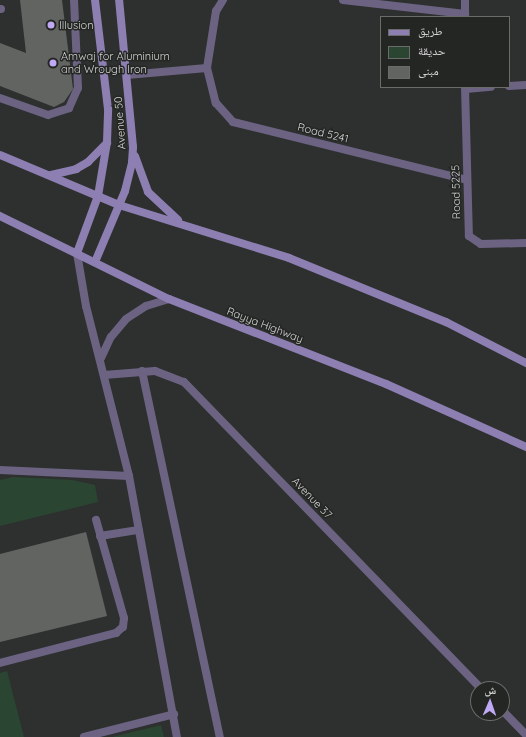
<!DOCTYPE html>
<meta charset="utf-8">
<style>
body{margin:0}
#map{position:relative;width:526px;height:737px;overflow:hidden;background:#2d302e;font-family:Quicksand,"Noto Naskh Arabic",sans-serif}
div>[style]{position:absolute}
.green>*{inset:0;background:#2a4532}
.building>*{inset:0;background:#626462}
.lane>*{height:8px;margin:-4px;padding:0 4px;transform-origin:4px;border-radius:4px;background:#6c6383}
.street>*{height:8px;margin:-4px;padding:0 4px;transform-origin:4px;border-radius:4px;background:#6c6383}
.secondary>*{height:8px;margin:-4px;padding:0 4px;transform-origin:4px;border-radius:4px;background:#8e7fb3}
.dots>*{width:11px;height:11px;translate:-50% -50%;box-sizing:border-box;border:2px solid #242624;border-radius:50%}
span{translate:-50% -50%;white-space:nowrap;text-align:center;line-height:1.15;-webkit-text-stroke:3px #242624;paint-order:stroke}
.poi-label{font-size:11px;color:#d2d3d2}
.left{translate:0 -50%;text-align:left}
.street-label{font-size:11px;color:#d2d3d2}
.legend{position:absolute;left:380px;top:16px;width:130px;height:72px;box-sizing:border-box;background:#242624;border:1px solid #6a6b6a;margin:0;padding:5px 7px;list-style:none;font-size:12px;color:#d2d3d2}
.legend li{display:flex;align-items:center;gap:8px;height:20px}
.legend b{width:20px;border:1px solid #6a6b6a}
.north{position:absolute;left:470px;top:681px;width:40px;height:40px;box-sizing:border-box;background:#242624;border:1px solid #6a6b6a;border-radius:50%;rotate:2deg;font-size:11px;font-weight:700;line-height:16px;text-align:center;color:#d2d3d2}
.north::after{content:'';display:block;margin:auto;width:14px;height:18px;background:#bfa9f4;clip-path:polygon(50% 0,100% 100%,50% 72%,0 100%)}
</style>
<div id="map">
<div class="green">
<i style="clip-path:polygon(13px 477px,72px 480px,95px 485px,98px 502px,0 526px,0 480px)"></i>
<i style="clip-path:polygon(7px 671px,24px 737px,0 737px,0 673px)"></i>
<i style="clip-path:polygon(161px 725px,164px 737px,112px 737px)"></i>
</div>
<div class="building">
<i style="clip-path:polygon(20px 0,62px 0,73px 89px,64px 102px,54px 107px,0 86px,0 43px,26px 53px)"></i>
<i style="clip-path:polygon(86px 532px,107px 616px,0 642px,0 554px)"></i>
</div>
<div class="lane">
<i style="left:0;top:9px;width:1px"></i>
<i style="left:0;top:98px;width:51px;rotate:19.5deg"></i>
<i style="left:48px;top:115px;width:22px;rotate:-18deg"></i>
<i style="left:69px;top:108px;width:22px;rotate:-66deg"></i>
<i style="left:78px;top:88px;width:88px;rotate:-92.6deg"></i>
<i style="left:0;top:470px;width:129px;rotate:2.7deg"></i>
<i style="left:100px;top:536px;width:39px;rotate:-9deg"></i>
<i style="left:0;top:663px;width:120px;rotate:-14.5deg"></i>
<i style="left:116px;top:633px;width:9px;rotate:-41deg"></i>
<i style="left:123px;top:627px;width:9px;rotate:-84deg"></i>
<i style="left:124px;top:618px;width:102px;rotate:-105.9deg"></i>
<i style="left:84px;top:737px;width:93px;rotate:-14.3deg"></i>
</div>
<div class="street">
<i style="left:223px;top:0;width:13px;rotate:122deg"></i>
<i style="left:216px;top:11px;width:58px;rotate:99deg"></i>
<i style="left:207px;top:68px;width:36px;rotate:76deg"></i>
<i style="left:216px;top:103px;width:25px;rotate:48deg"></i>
<i style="left:233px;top:122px;width:241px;rotate:13.9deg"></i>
<i style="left:343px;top:0;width:123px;rotate:6.5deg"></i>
<i style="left:465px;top:17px;width:17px;rotate:-90deg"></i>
<i style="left:127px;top:75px;width:80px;rotate:-5deg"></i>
<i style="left:509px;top:86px;width:17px;rotate:-3deg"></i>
<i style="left:465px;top:87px;width:149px;rotate:88.5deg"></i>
<i style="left:469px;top:236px;width:14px;rotate:34deg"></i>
<i style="left:481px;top:244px;width:45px;rotate:-1.3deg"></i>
<i style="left:466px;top:89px;width:25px;rotate:-5deg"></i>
<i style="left:77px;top:253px;width:54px;rotate:80.4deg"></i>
<i style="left:86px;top:306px;width:175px;rotate:75.8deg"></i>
<i style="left:129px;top:476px;width:265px;rotate:79.6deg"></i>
<i style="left:101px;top:358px;width:23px;rotate:-65deg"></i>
<i style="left:111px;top:337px;width:23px;rotate:-50deg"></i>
<i style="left:126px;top:319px;width:24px;rotate:-33deg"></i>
<i style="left:146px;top:306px;width:24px;rotate:-17deg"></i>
<i style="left:142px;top:371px;width:374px;rotate:78deg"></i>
<i style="left:104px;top:375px;width:51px;rotate:-4.5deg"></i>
<i style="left:155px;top:371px;width:31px;rotate:21deg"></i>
<i style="left:184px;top:382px;width:428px;rotate:45.9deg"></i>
<i style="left:502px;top:710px;width:35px;rotate:46deg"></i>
</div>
<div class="secondary">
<i style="left:0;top:155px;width:129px;rotate:22.8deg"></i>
<i style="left:119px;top:205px;width:178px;rotate:17.3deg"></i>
<i style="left:289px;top:258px;width:170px;rotate:22.2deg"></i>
<i style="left:446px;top:322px;width:90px;rotate:27.1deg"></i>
<i style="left:135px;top:156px;width:38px;rotate:70deg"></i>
<i style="left:148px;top:192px;width:41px;rotate:43deg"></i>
<i style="left:51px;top:175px;width:26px;rotate:-13deg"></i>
<i style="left:76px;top:169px;width:14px;rotate:-30deg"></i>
<i style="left:88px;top:162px;width:27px;rotate:-45deg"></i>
<i style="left:0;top:216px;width:188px;rotate:26.2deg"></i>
<i style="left:169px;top:299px;width:233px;rotate:21.4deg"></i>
<i style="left:386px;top:384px;width:154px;rotate:24.2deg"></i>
<i style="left:77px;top:253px;width:61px;rotate:-69.8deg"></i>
<i style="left:98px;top:196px;width:55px;rotate:-80.5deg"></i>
<i style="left:107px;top:142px;width:33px;rotate:-88deg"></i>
<i style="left:108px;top:109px;width:110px;rotate:-96.8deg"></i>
<i style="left:95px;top:262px;width:77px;rotate:-67.1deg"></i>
<i style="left:125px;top:191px;width:30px;rotate:-76deg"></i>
<i style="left:132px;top:162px;width:15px;rotate:-86deg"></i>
<i style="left:133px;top:147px;width:148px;rotate:-95.4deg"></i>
</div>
<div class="dots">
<i style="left:51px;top:25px;background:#bfa9f4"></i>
<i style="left:53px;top:63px;background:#bfa9f4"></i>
</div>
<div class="poi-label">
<span class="left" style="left:59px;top:25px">Illusion</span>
<span class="left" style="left:61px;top:63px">Amwaj for Aluminium<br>and Wrough Iron</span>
</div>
<div class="street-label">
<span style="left:120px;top:123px;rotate:-94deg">Avenue 50</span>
<span style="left:323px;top:133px;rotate:14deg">Road 5241</span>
<span style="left:456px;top:192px;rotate:-91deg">Road 5225</span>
<span style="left:265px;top:325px;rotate:21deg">Rayya Highway</span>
<span style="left:312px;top:498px;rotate:46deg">Avenue 37</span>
</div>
<ul class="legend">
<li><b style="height:5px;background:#8e7fb3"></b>طريق</li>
<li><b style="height:11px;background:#2a4532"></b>حديقة</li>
<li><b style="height:11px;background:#626462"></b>مبنى</li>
</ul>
<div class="north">ش</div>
</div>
